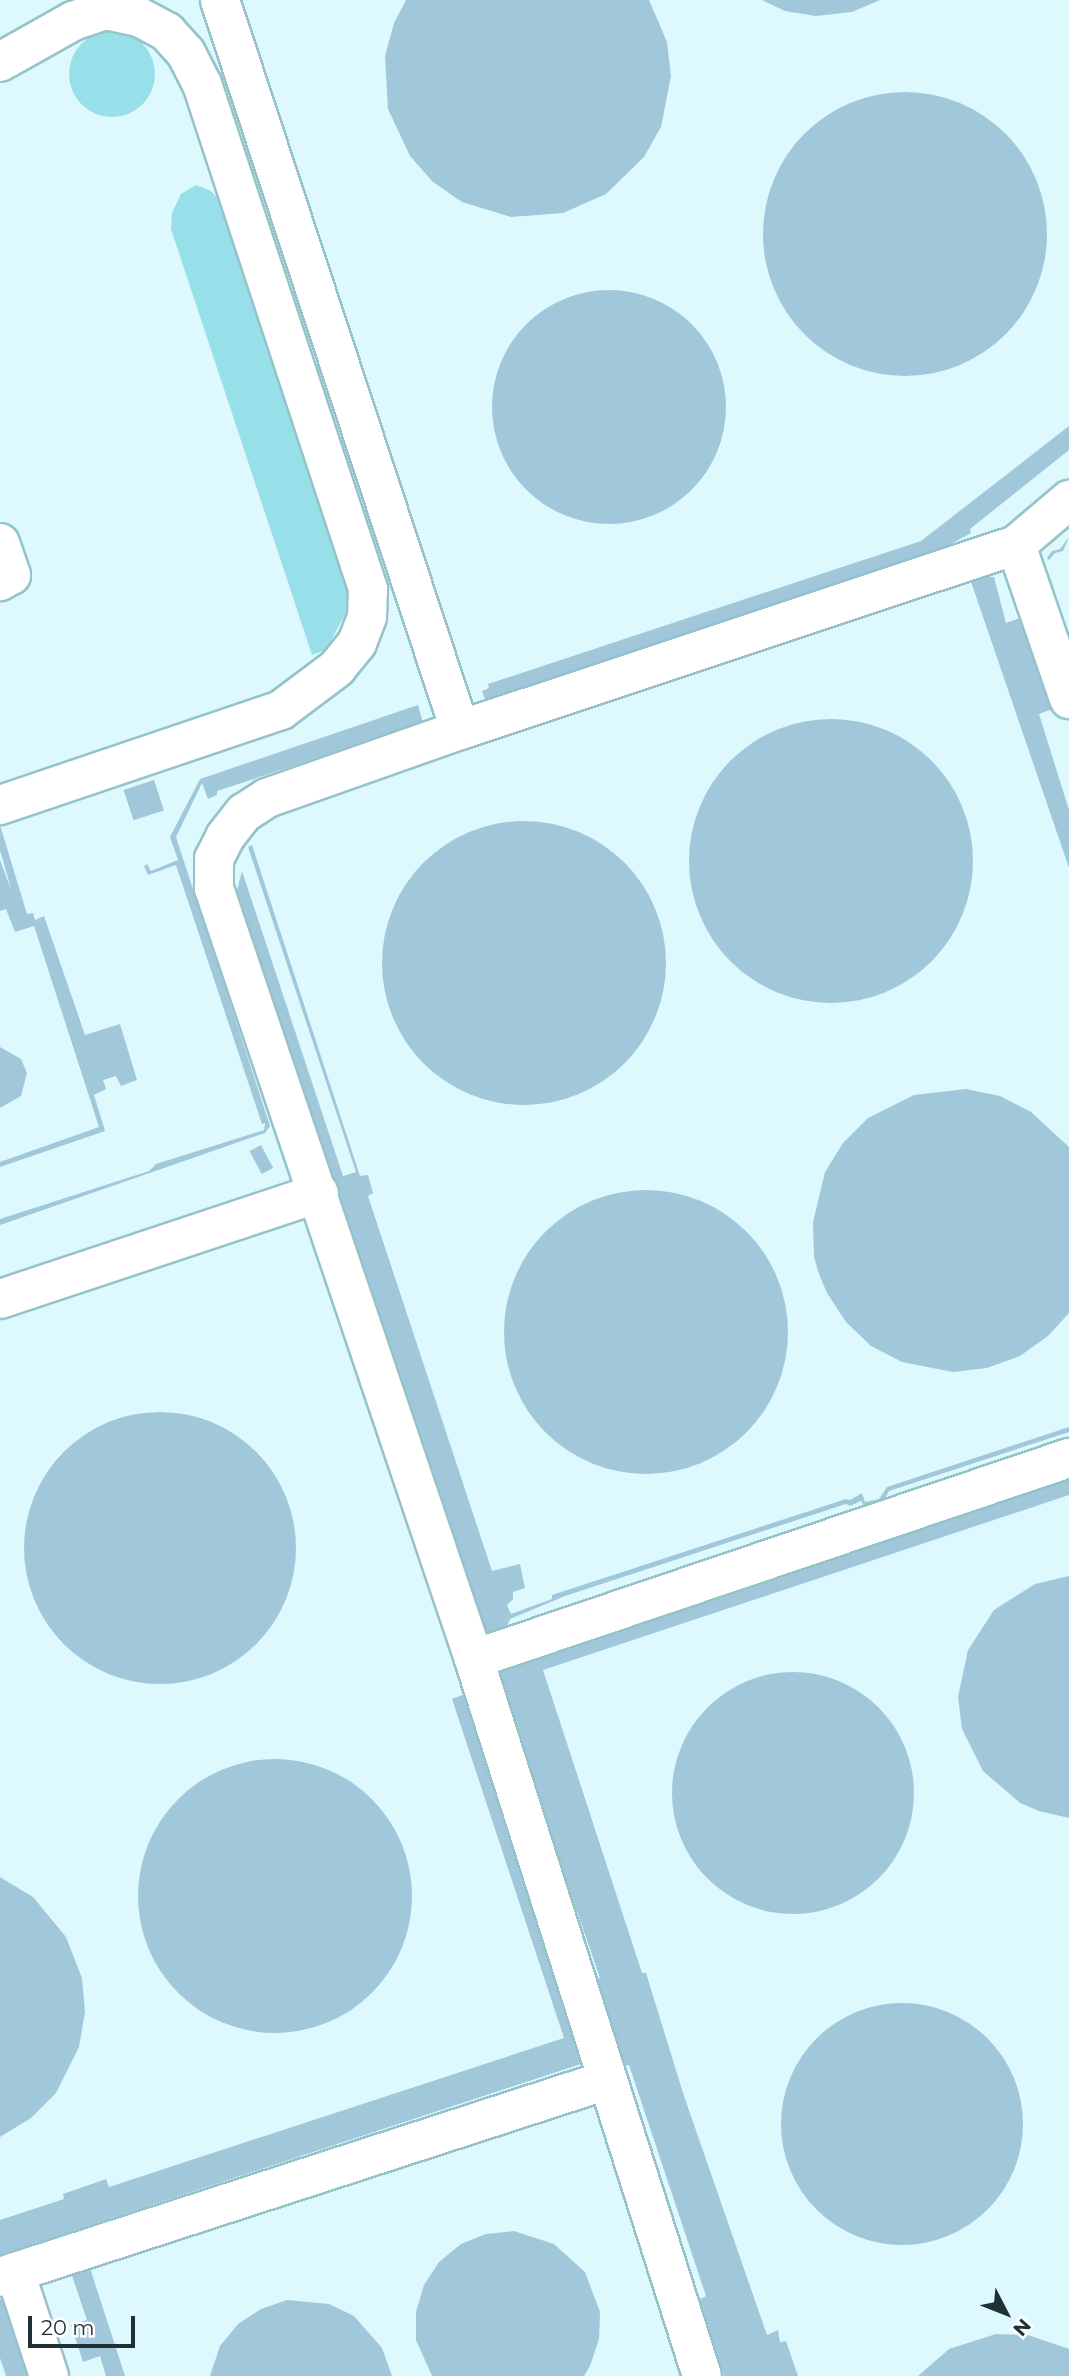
<!DOCTYPE html>
<style>
body{margin:0}
#map{position:relative;width:1069px;height:2376px;overflow:hidden;background:#ddf9fd;font-family:Montserrat,sans-serif}
div>[style]{position:absolute}
.green>*{inset:0;background:#97e0ea}
.round{border-radius:50%}
.building>*{inset:0;background:#a1c8da;transform-origin:0 0}
.roads{filter:drop-shadow(2px 0 #96c3ca) drop-shadow(-2px 0 #96c3ca) drop-shadow(0 2px #96c3ca) drop-shadow(0 -2px #96c3ca)}
.minor>*{height:38px;margin:-19px;padding:0 19px;transform-origin:19px;border-radius:19px;background:#fff}
span{translate:-50% -50%;white-space:nowrap;text-align:center;line-height:1.15;-webkit-text-stroke:7px #fff;paint-order:stroke}
.north{position:absolute;left:971px;top:2278px;width:70px;height:70px;-webkit-text-stroke:5px #fff;paint-order:stroke;rotate:132deg;font-size:19px;font-weight:700;line-height:28px;text-align:center;color:#1f3134}
.north::after{content:'';display:block;margin:auto;width:24px;height:32px;background:#1f3134;clip-path:polygon(50% 0,100% 100%,50% 72%,0 100%)}
.scale{position:absolute;left:28px;top:2316px;width:107px;height:32px;box-sizing:border-box;border:4px solid #1f3134;border-top:0;padding-left:9px;font-size:21px;line-height:24px;white-space:nowrap;color:#1f3134;-webkit-text-stroke:5px #fff;paint-order:stroke}
</style>
<div id="map">
<div class="green">
<i class="round" style="left:69px;top:31px;width:86px;height:86px"></i>
<i style="clip-path:polygon(196px 185px,211px 191px,222px 203px,352px 601px,326px 650px,312px 655px,171px 229px,172px 213px,181px 194px)"></i>
</div>
<div class="building">
<i style="clip-path:polygon(406px 0,649px 0,667px 42px,671px 76px,661px 127px,644px 157px,606px 194px,563px 213px,511px 217px,462px 202px,433px 182px,410px 156px,388px 109px,385px 56px,394px 23px)"></i>
<i style="clip-path:polygon(762px 0,880px 0,852px 12px,816px 16px,785px 11px)"></i>
<i class="round" style="left:763px;top:92px;width:284px;height:284px"></i>
<i class="round" style="left:492px;top:290px;width:234px;height:234px"></i>
<i style="clip-path:polygon(1069px 426px,1069px 450px,970px 529px,971px 533px,927px 557px,486px 702px,482px 691px,489px 688px,488px 684px,921px 541px)"></i>
<i style="clip-path:polygon(1069px 537px,1063px 551px,1055px 553px,1049px 560px,1047px 558px,1052px 551px,1060px 549px)"></i>
<i style="clip-path:polygon(969px 576px,994px 577px,1006px 623px,1031px 614px,1063px 705px,1039px 714px,1069px 810px,1069px 868px)"></i>
<i style="clip-path:polygon(418px 705px,423px 723px,217px 791px,217px 795px,208px 799px,202px 783px,176px 837px,270px 1126px,265px 1133px,0 1225px,0 1219px,149px 1171px,156px 1164px,264px 1130px,265px 1123px,262px 1124px,176px 865px,148px 875px,144px 866px,147px 864px,151px 871px,178px 860px,170px 837px,200px 779px)"></i>
<i class="round" style="left:689px;top:719px;width:284px;height:284px"></i>
<i style="left:154px;top:780px;width:32px;height:32px;rotate:72deg"></i>
<i class="round" style="left:382px;top:821px;width:284px;height:284px"></i>
<i style="clip-path:polygon(0 825px,27px 914px,33px 913px,35px 920px,44px 916px,85px 1035px,120px 1024px,137px 1080px,121px 1086px,116px 1076px,103px 1080px,106px 1089px,94px 1095px,105px 1131px,0 1167px,0 1162px,99px 1127px,34px 926px,15px 932px,6px 909px,0 911px,0 860px,12px 892px,0 850px)"></i>
<i style="clip-path:polygon(252px 845px,360px 1176px,368px 1175px,373px 1193px,368px 1196px,492px 1571px,520px 1564px,525px 1588px,513px 1592px,513px 1599px,507px 1605px,511px 1614px,552px 1599px,552px 1595px,846px 1499px,850px 1500px,862px 1493px,865px 1502px,879px 1499px,887px 1487px,1069px 1427px,1069px 1432px,889px 1491px,883px 1502px,865px 1508px,861px 1501px,850px 1506px,846px 1504px,565px 1596px,510px 1619px,506px 1629px,486px 1635px,445px 1528px,450px 1526px,343px 1208px,338px 1210px,329px 1185px,335px 1182px,237px 890px,242px 871px,343px 1176px,356px 1172px,248px 847px)"></i>
<i style="clip-path:polygon(0 1047px,21px 1059px,27px 1073px,21px 1096px,0 1108px)"></i>
<i style="clip-path:polygon(966px 1089px,1000px 1096px,1031px 1112px,1069px 1147px,1069px 1313px,1048px 1336px,1020px 1356px,987px 1368px,953px 1372px,902px 1362px,871px 1346px,846px 1322px,827px 1293px,819px 1274px,814px 1257px,813px 1222px,825px 1172px,843px 1143px,868px 1118px,914px 1095px)"></i>
<i style="left:261px;top:1145px;width:26px;height:13px;rotate:62deg"></i>
<i class="round" style="left:504px;top:1190px;width:284px;height:284px"></i>
<i class="round" style="left:24px;top:1412px;width:272px;height:272px"></i>
<i style="clip-path:polygon(1069px 1473px,1069px 1495px,543px 1670px,642px 1973px,646px 1973px,684px 2096px,767px 2335px,778px 2330px,780px 2342px,786px 2341px,798px 2376px,724px 2376px,700px 2299px,706px 2296px,629px 2065px,620px 2067px,592px 1982px,600px 1978px,504px 1700px,493px 1689px,502px 1684px,498px 1670px)"></i>
<i style="clip-path:polygon(1069px 1576px,1069px 1818px,1039px 1811px,1020px 1803px,983px 1771px,962px 1729px,958px 1697px,968px 1650px,994px 1610px,1035px 1584px)"></i>
<i class="round" style="left:672px;top:1672px;width:242px;height:242px"></i>
<i style="clip-path:polygon(470px 1692px,477px 1709px,470px 1712px,584px 2063px,0 2255px,0 2220px,64px 2199px,63px 2194px,106px 2179px,109px 2187px,564px 2038px,452px 1699px)"></i>
<i class="round" style="left:138px;top:1759px;width:274px;height:274px"></i>
<i style="clip-path:polygon(0 1877px,33px 1897px,66px 1937px,82px 1978px,85px 2012px,79px 2047px,56px 2093px,31px 2118px,0 2137px)"></i>
<i class="round" style="left:781px;top:2003px;width:242px;height:242px"></i>
<i style="clip-path:polygon(514px 2231px,554px 2244px,585px 2272px,600px 2312px,599px 2339px,590px 2366px,584px 2376px,432px 2376px,416px 2340px,416px 2312px,424px 2285px,439px 2262px,461px 2244px,486px 2234px)"></i>
<i style="clip-path:polygon(89px 2265px,125px 2376px,106px 2376px,100px 2356px,83px 2362px,71px 2325px,87px 2320px,69px 2267px)"></i>
<i style="clip-path:polygon(0 2299px,4px 2300px,20px 2349px,28px 2347px,36px 2368px,26px 2372px,28px 2376px,6px 2376px,0 2358px)"></i>
<i style="clip-path:polygon(287px 2300px,329px 2304px,354px 2316px,382px 2348px,392px 2376px,210px 2376px,220px 2346px,238px 2324px,261px 2309px)"></i>
<i style="clip-path:polygon(996px 2334px,1028px 2335px,1069px 2349px,1069px 2376px,918px 2376px,949px 2349px)"></i>
</div>
<div class="roads">
<div class="minor">
<i style="left:220px;top:0;width:768px;rotate:71.8deg"></i>
<i style="left:0;top:62px;width:84px;rotate:-29.3deg"></i>
<i style="left:73px;top:21px;width:34px;rotate:-19deg"></i>
<i style="left:105px;top:10px;width:35px;rotate:12deg"></i>
<i style="left:139px;top:17px;width:32px;rotate:28deg"></i>
<i style="left:167px;top:32px;width:28px;rotate:48deg"></i>
<i style="left:186px;top:53px;width:35px;rotate:63deg"></i>
<i style="left:202px;top:84px;width:532px;rotate:71.8deg"></i>
<i style="left:368px;top:589px;width:28px;rotate:92deg"></i>
<i style="left:367px;top:617px;width:28px;rotate:111deg"></i>
<i style="left:357px;top:643px;width:32px;rotate:129deg"></i>
<i style="left:337px;top:668px;width:70px;rotate:143.1deg"></i>
<i style="left:281px;top:710px;width:297px;rotate:161.3deg"></i>
<i style="left:0;top:543px;width:34px;rotate:71deg"></i>
<i style="left:11px;top:575px;width:13px;rotate:151deg"></i>
<i style="left:1016px;top:545px;width:163px;rotate:71deg"></i>
<i style="left:0;top:1299px;width:336px;rotate:-18.4deg"></i>
<i style="left:474px;top:1659px;width:628px;rotate:-18.67deg"></i>
<i style="left:15px;top:2272px;width:109px;rotate:71.9deg"></i>
<i style="left:0;top:2277px;width:638px;rotate:-17.98deg"></i>
<i style="left:702px;top:2376px;width:752px;rotate:-107.64deg"></i>
<i style="left:474px;top:1659px;width:814px;rotate:-108.64deg"></i>
<i style="left:214px;top:888px;width:29px;rotate:-90deg"></i>
<i style="left:214px;top:859px;width:25px;rotate:-63deg"></i>
<i style="left:225px;top:837px;width:31px;rotate:-52deg"></i>
<i style="left:244px;top:813px;width:27px;rotate:-33deg"></i>
<i style="left:267px;top:798px;width:205px;rotate:-19.4deg"></i>
<i style="left:460px;top:730px;width:586px;rotate:-18.4deg"></i>
<i style="left:1016px;top:545px;width:70px;rotate:-40.3deg"></i>
</div>
</div>
<div class="north">N</div>
<div class="scale">20 m</div>
</div>
